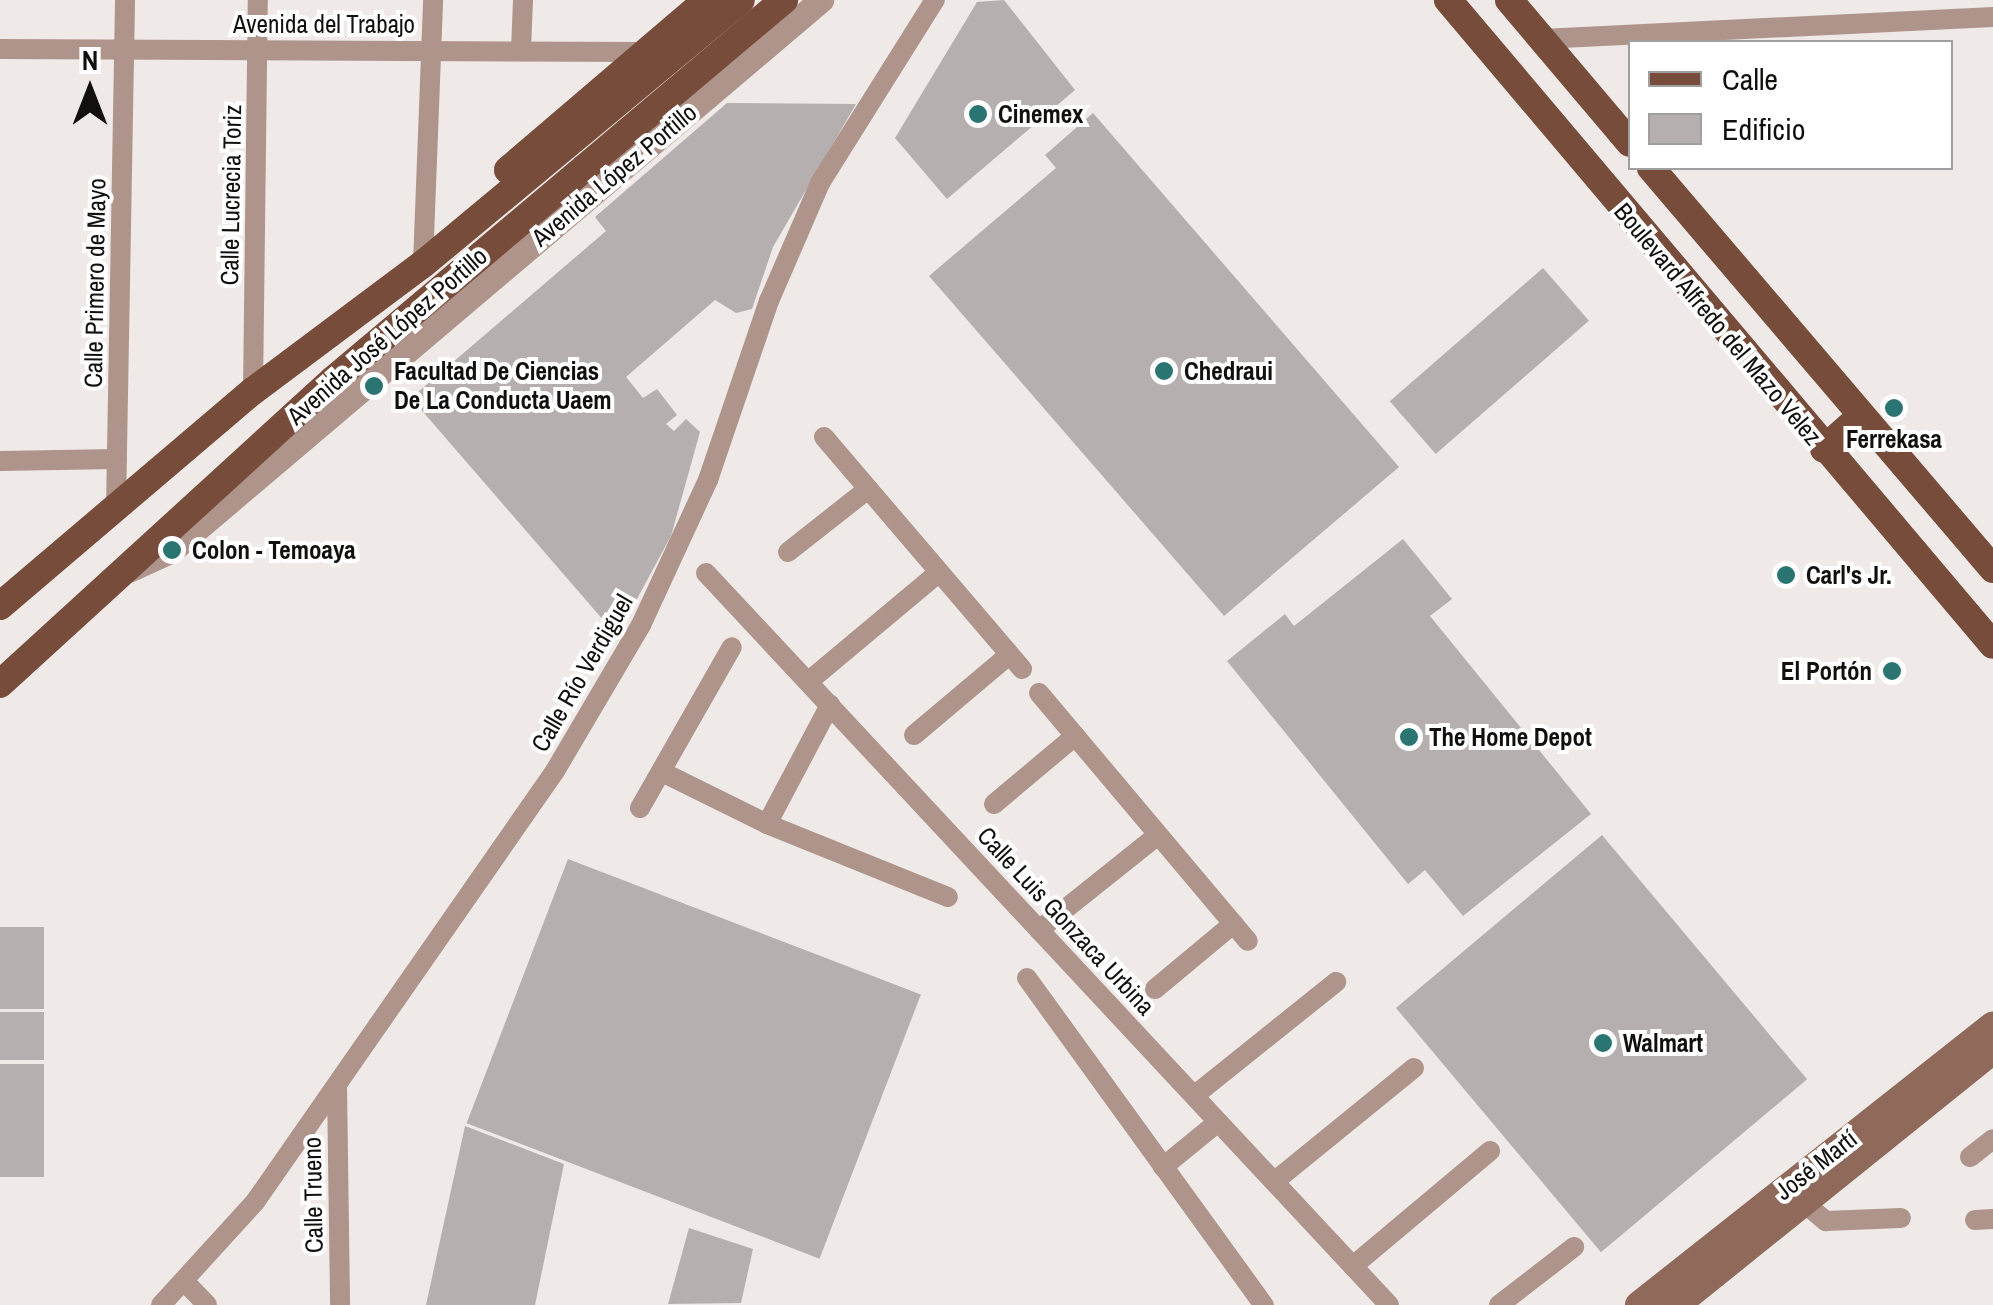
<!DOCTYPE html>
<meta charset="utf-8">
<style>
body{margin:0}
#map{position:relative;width:1993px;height:1305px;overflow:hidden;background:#efeae8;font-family:"Archivo Narrow",sans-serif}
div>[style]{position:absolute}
.building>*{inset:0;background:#b5b0af;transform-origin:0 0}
.minor>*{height:20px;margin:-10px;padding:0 10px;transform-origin:10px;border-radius:10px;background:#ae948a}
.tertiary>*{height:25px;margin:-12.5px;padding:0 12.5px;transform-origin:12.5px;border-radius:12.5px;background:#ae948a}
.secondary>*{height:28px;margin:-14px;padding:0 14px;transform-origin:14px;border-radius:14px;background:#8f6a5b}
.primary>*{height:28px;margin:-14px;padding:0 14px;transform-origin:14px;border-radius:14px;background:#784c3a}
.dots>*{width:28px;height:28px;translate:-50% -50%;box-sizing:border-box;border:5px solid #fff;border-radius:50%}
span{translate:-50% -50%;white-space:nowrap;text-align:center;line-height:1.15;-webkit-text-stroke:8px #fff;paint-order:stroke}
.street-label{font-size:25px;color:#11100f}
.poi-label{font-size:25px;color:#11100f;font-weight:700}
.left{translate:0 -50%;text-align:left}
.right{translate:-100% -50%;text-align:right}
.legend{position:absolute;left:1628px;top:40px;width:325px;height:130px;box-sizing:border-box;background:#fff;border:2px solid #a09f9f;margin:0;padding:12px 18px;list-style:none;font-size:30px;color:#11100f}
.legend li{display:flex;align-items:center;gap:20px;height:50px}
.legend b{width:50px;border:2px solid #a09f9f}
.north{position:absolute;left:40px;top:40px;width:100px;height:100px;-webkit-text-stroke:8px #fff;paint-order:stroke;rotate:0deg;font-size:28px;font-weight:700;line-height:40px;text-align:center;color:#11100f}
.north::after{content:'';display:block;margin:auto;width:35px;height:45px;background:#11100f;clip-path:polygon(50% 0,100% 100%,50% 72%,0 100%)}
</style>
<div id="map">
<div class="building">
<i style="clip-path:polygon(1004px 0,1075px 90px,947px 199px,895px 138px,977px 2px)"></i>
<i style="clip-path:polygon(727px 103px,856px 104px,773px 247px,752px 309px,736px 313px,715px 300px,626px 377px,643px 398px,657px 389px,677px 415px,666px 424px,674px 431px,686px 419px,700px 432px,671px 536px,617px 636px,411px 398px,606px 231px,595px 217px)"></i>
<i style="clip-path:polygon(1093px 113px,1399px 467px,1224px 616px,929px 276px,1056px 168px,1045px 155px)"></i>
<i style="left:1543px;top:268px;width:70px;height:203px;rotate:49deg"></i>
<i style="clip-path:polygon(1403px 539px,1452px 599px,1430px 616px,1591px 814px,1463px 916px,1425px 870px,1408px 884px,1227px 661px,1285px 614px,1294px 626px)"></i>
<i style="left:1602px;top:835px;width:319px;height:269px;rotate:50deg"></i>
<i style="left:568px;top:859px;width:378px;height:283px;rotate:21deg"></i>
<i style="left:0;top:927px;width:44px;height:82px"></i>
<i style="left:0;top:1012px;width:44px;height:48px"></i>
<i style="left:0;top:1064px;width:44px;height:113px"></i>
<i style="clip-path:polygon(465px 1126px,564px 1164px,535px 1305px,426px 1305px)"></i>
<i style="clip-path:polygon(689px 1228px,753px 1249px,741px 1303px,668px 1304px)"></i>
</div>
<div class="minor">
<i style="left:1542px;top:39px;width:452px;rotate:-2.8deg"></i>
<i style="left:0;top:49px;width:647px;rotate:0.27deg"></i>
<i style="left:521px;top:50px;width:50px;rotate:-87.7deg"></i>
<i style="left:423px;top:264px;width:264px;rotate:-87.8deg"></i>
<i style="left:253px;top:391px;width:391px;rotate:-89.3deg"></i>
<i style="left:824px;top:437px;width:305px;rotate:49.5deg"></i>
<i style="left:0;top:461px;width:117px;rotate:-1deg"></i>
<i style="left:116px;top:507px;width:507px;rotate:-88.98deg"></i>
<i style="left:788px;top:552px;width:102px;rotate:-38.2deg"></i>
<i style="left:706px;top:573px;width:1001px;rotate:46.98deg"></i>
<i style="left:809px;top:681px;width:168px;rotate:-39.9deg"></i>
<i style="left:1039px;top:693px;width:324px;rotate:49.9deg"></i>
<i style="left:914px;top:735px;width:124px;rotate:-40.1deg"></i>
<i style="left:662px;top:772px;width:117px;rotate:26.3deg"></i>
<i style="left:767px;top:824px;width:195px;rotate:22deg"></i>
<i style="left:994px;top:804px;width:106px;rotate:-40deg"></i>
<i style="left:640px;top:808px;width:185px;rotate:-60.3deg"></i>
<i style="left:767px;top:824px;width:135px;rotate:-62.1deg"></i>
<i style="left:1039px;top:930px;width:152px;rotate:-38.6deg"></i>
<i style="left:1027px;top:978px;width:404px;rotate:54.1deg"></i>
<i style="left:1155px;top:989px;width:102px;rotate:-39.8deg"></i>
<i style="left:337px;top:1085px;width:220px;rotate:89.2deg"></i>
<i style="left:1195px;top:1095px;width:181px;rotate:-38.7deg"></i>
<i style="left:1970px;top:1157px;width:29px;rotate:-38deg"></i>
<i style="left:1163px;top:1167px;width:71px;rotate:-39.3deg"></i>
<i style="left:1275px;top:1181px;width:179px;rotate:-39.1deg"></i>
<i style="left:1803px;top:1202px;width:30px;rotate:40deg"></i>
<i style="left:1826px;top:1221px;width:75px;rotate:-2.3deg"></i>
<i style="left:1975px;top:1220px;width:18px;rotate:-3deg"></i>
<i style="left:1353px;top:1266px;width:179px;rotate:-40deg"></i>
<i style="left:184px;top:1281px;width:33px;rotate:46deg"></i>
<i style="left:161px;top:1305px;width:139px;rotate:-47.6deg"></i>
<i style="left:255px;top:1202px;width:525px;rotate:-55.16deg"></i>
<i style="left:555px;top:771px;width:169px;rotate:-59.5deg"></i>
<i style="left:641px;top:625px;width:160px;rotate:-65.2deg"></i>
<i style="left:708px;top:480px;width:189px;rotate:-71.2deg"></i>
<i style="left:769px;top:301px;width:129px;rotate:-66.6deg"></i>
<i style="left:820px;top:183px;width:216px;rotate:-57.9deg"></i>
<i style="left:1499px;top:1305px;width:95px;rotate:-37.7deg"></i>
</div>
<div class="tertiary">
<i style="left:131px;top:569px;width:45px;rotate:-24.9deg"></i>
<i style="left:172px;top:550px;width:851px;rotate:-40.28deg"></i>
</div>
<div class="secondary">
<i style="left:1639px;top:1305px;width:451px;rotate:-38.3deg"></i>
<i style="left:1676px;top:1305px;width:407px;rotate:-38.8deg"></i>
</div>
<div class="primary">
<i style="left:1448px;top:0;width:844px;rotate:49.8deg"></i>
<i style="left:1509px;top:0;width:187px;rotate:49.8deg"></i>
<i style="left:1651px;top:168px;width:527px;rotate:49.54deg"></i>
<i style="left:508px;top:170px;width:262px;rotate:-40.5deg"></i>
<i style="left:1824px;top:449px;width:50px;rotate:-41.7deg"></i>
<i style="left:0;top:606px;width:332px;rotate:-40.4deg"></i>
<i style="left:253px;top:391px;width:212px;rotate:-36.8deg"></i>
<i style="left:423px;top:264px;width:413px;rotate:-39.7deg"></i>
<i style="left:0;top:684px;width:451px;rotate:-42.4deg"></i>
<i style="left:333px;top:380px;width:590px;rotate:-40.12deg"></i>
</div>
<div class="dots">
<i style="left:978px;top:114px;background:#2a7472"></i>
<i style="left:1164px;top:371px;background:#2a7472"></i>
<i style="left:374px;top:386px;background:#2a7472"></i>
<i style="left:1894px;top:408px;background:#2a7472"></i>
<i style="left:172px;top:550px;background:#2a7472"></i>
<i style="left:1786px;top:575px;background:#2a7472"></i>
<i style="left:1892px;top:671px;background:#2a7472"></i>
<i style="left:1409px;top:737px;background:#2a7472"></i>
<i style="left:1603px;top:1043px;background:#2a7472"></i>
</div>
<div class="street-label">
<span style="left:324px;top:24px">Avenida del Trabajo</span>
<span style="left:614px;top:175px;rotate:-40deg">Avenida López Portillo</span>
<span style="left:231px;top:195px;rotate:-89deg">Calle Lucrecia Toriz</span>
<span style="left:95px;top:283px;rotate:-89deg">Calle Primero de Mayo</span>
<span style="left:1718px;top:324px;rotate:50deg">Boulevard Alfredo del Mazo Velez</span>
<span style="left:387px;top:336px;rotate:-41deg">Avenida José López Portillo</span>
<span style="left:582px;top:673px;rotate:-60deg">Calle Río Verdiguel</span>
<span style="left:1066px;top:921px;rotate:47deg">Calle Luis Gonzaca Urbina</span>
<span style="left:1816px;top:1165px;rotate:-38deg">José Martí</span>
<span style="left:313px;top:1195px;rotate:-91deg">Calle Trueno</span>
</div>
<div class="poi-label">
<span class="left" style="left:998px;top:114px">Cinemex</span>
<span class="left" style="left:1184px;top:371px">Chedraui</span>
<span class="left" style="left:394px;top:386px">Facultad De Ciencias<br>De La Conducta Uaem</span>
<span style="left:1894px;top:439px">Ferrekasa</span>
<span class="left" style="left:192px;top:550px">Colon - Temoaya</span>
<span class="left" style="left:1806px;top:575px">Carl's Jr.</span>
<span class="right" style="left:1872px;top:671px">El Portón</span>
<span class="left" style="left:1429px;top:737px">The Home Depot</span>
<span class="left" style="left:1623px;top:1043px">Walmart</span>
</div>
<ul class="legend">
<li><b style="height:12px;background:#784c3a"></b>Calle</li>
<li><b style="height:28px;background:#b5b0af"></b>Edificio</li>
</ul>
<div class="north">N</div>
</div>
